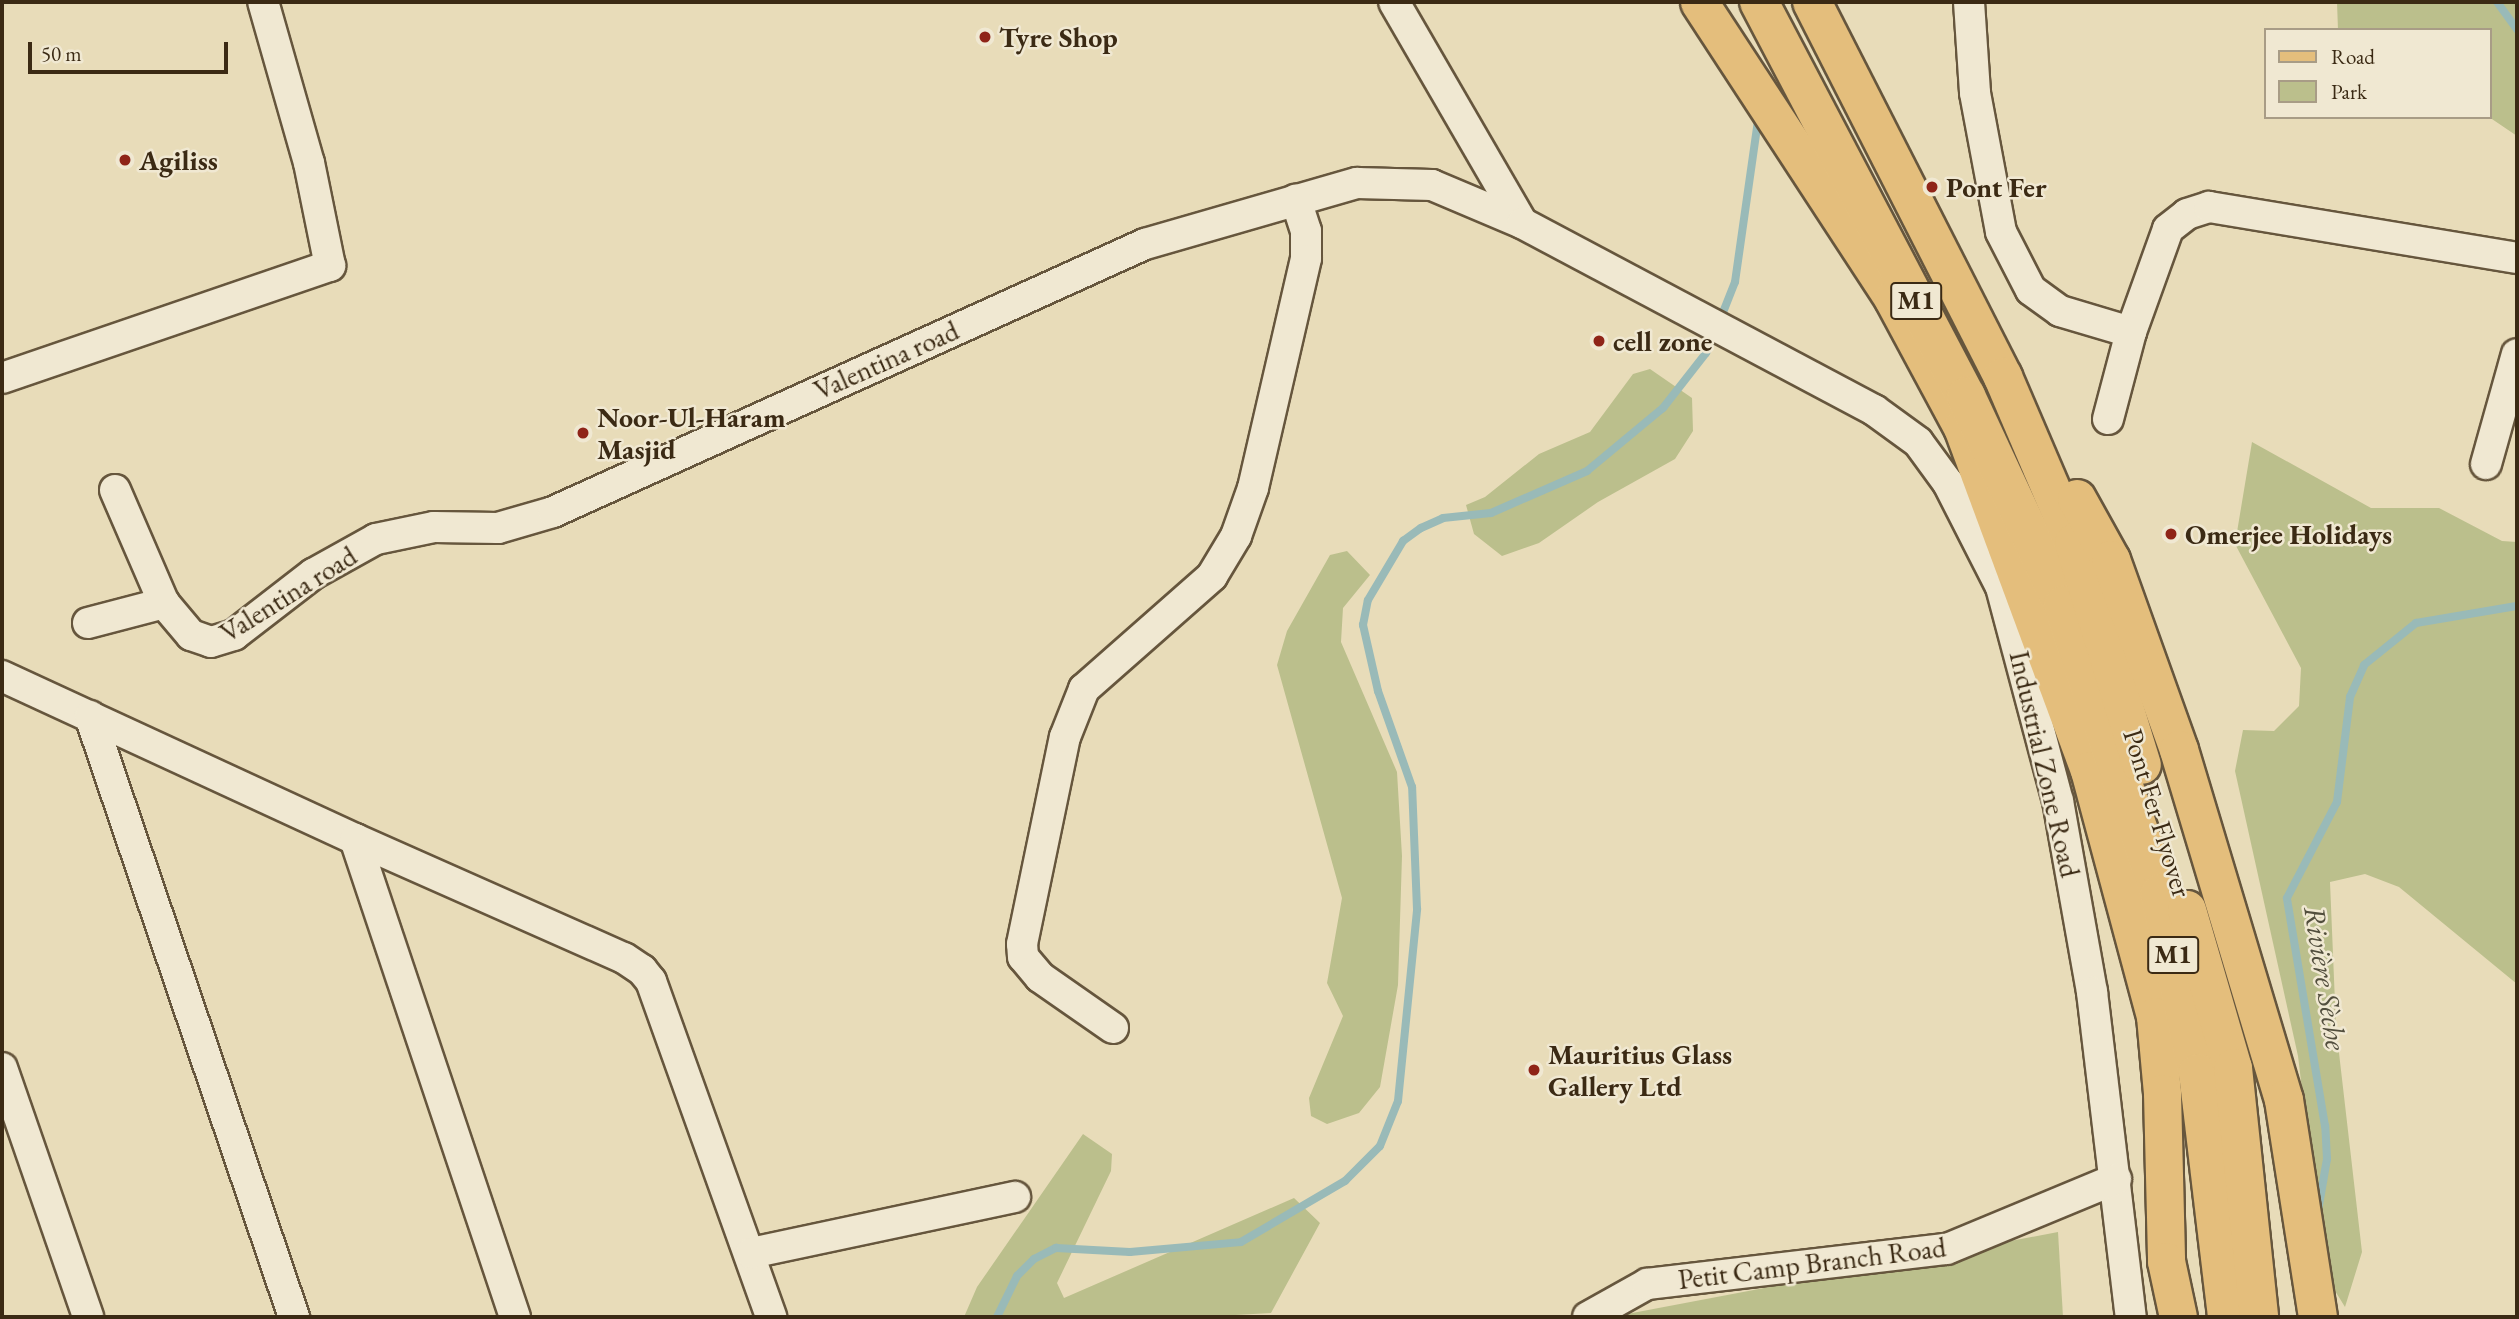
<!DOCTYPE html>
<meta charset="utf-8">
<style>
body{margin:0}
#map{position:relative;width:2519px;height:1319px;overflow:hidden;background:#e8dcb9;font-family:"EB Garamond",serif}
div>[style]{position:absolute}
.green>*{inset:0;background:#bbbf8c}
.stream>*{height:8px;margin:-4px;padding:0 4px;transform-origin:4px;border-radius:4px;background:#99bab8}
.roads{filter:drop-shadow(2px 0 #66563d) drop-shadow(-2px 0 #66563d) drop-shadow(0 2px #66563d) drop-shadow(0 -2px #66563d)}
.minor>*{height:30px;margin:-15px;padding:0 15px;transform-origin:15px;border-radius:15px;background:#f0e8d2}
.major>*{height:37px;margin:-18.5px;padding:0 18.5px;transform-origin:18.5px;border-radius:18.5px;background:#e4be7c}
.highway>*{height:38px;margin:-19px;padding:0 19px;transform-origin:19px;border-radius:19px;background:#e4be7c}
.dots>*{width:19px;height:19px;translate:-50% -50%;box-sizing:border-box;border:4px solid #f0e8d2;border-radius:50%}
span{translate:-50% -50%;white-space:nowrap;text-align:center;line-height:1.15;-webkit-text-stroke:5px #f0e8d2;paint-order:stroke}
.shield-label span{padding:2px 5px;background:#f0e8d2;border:2px solid;border-radius:5px;-webkit-text-stroke-width:0}
.shield-label{font-size:26px;color:#3b2a14;font-weight:700}
.poi-label{font-size:28px;color:#3b2a14;font-weight:700}
.left{translate:0 -50%;text-align:left}
.street-label{font-size:28px;color:#3b2a14}
.water-label{font-size:30px;color:#524e3d;font-style:italic}
.frame{position:absolute;inset:0;border:4px solid #3b2a14;pointer-events:none}
.legend{position:absolute;left:2264px;top:28px;width:228px;height:91px;box-sizing:border-box;background:#f0e8d2;border:2px solid #a89c86;margin:0;padding:9px 12px;list-style:none;font-size:21px;color:#3b2a14}
.legend li{display:flex;align-items:center;gap:14px;height:35px}
.legend b{width:35px;border:2px solid #a89c86}
.scale{position:absolute;left:28px;top:42px;width:200px;height:32px;box-sizing:border-box;border:4px solid #3b2a14;border-top:0;padding-left:9px;font-size:21px;line-height:24px;white-space:nowrap;color:#3b2a14;-webkit-text-stroke:5px #f0e8d2;paint-order:stroke}
</style>
<div id="map">
<div class="green">
<i style="clip-path:polygon(2337px 2px,2517px 2px,2517px 136px,2489px 117px,2489px 30px,2338px 30px)"></i>
<i style="clip-path:polygon(1650px 369px,1692px 398px,1693px 431px,1675px 459px,1598px 502px,1539px 543px,1502px 556px,1474px 534px,1466px 505px,1485px 497px,1539px 454px,1590px 432px,1633px 374px)"></i>
<i style="clip-path:polygon(2252px 442px,2371px 508px,2439px 508px,2502px 541px,2517px 542px,2517px 984px,2399px 887px,2365px 874px,2330px 882px,2336px 1027px,2362px 1252px,2345px 1307px,2324px 1273px,2298px 1056px,2235px 771px,2243px 730px,2274px 731px,2299px 706px,2301px 668px,2235px 544px)"></i>
<i style="clip-path:polygon(1347px 551px,1370px 575px,1343px 608px,1341px 642px,1397px 772px,1402px 856px,1398px 985px,1380px 1087px,1359px 1113px,1327px 1124px,1311px 1116px,1309px 1098px,1343px 1016px,1327px 983px,1342px 898px,1277px 665px,1287px 631px,1330px 555px)"></i>
<i style="clip-path:polygon(1083px 1134px,1112px 1154px,1111px 1171px,1057px 1283px,1064px 1298px,1294px 1198px,1320px 1223px,1271px 1313px,1200px 1317px,964px 1317px,977px 1287px)"></i>
<i style="clip-path:polygon(2058px 1232px,2063px 1317px,1625px 1317px,1627px 1314px)"></i>
</div>
<div class="stream">
<i style="left:2497px;top:2px;width:34px;rotate:54deg"></i>
<i style="left:1720px;top:320px;width:41px;rotate:-68.5deg"></i>
<i style="left:1735px;top:282px;width:170px;rotate:-81.9deg"></i>
<i style="left:2318px;top:1211px;width:53px;rotate:-80.2deg"></i>
<i style="left:2327px;top:1159px;width:33px;rotate:-93deg"></i>
<i style="left:2325px;top:1126px;width:231px;rotate:-99.5deg"></i>
<i style="left:2287px;top:898px;width:108px;rotate:-62.5deg"></i>
<i style="left:2337px;top:802px;width:106px;rotate:-82.9deg"></i>
<i style="left:2350px;top:697px;width:35px;rotate:-66deg"></i>
<i style="left:2364px;top:665px;width:67px;rotate:-38.9deg"></i>
<i style="left:2416px;top:623px;width:102px;rotate:-9.6deg"></i>
<i style="left:997px;top:1317px;width:46px;rotate:-64deg"></i>
<i style="left:1017px;top:1276px;width:24px;rotate:-45deg"></i>
<i style="left:1034px;top:1259px;width:25px;rotate:-27deg"></i>
<i style="left:1056px;top:1248px;width:74px;rotate:3.1deg"></i>
<i style="left:1130px;top:1252px;width:111px;rotate:-5.1deg"></i>
<i style="left:1241px;top:1242px;width:121px;rotate:-30.4deg"></i>
<i style="left:1345px;top:1181px;width:49px;rotate:-45deg"></i>
<i style="left:1380px;top:1146px;width:48px;rotate:-68.2deg"></i>
<i style="left:1398px;top:1101px;width:193px;rotate:-84.3deg"></i>
<i style="left:1417px;top:909px;width:122px;rotate:-92.3deg"></i>
<i style="left:1412px;top:787px;width:102px;rotate:-109.5deg"></i>
<i style="left:1378px;top:691px;width:68px;rotate:-102.8deg"></i>
<i style="left:1363px;top:625px;width:25px;rotate:-79deg"></i>
<i style="left:1368px;top:600px;width:69px;rotate:-59.3deg"></i>
<i style="left:1403px;top:541px;width:22px;rotate:-36deg"></i>
<i style="left:1421px;top:528px;width:24px;rotate:-24deg"></i>
<i style="left:1443px;top:518px;width:48px;rotate:-5.9deg"></i>
<i style="left:1491px;top:513px;width:105px;rotate:-23.6deg"></i>
<i style="left:1587px;top:471px;width:99px;rotate:-39.7deg"></i>
<i style="left:1663px;top:408px;width:70px;rotate:-52deg"></i>
<i style="left:1706px;top:353px;width:23px;rotate:-67deg"></i>
</div>
<div class="roads">
<div class="minor">
<i style="left:1394px;top:2px;width:255px;rotate:59.9deg"></i>
<i style="left:1969px;top:2px;width:91px;rotate:86.2deg"></i>
<i style="left:1975px;top:93px;width:141px;rotate:79.4deg"></i>
<i style="left:2001px;top:232px;width:65px;rotate:62.7deg"></i>
<i style="left:2031px;top:290px;width:36px;rotate:36deg"></i>
<i style="left:2060px;top:311px;width:74px;rotate:16.5deg"></i>
<i style="left:2131px;top:332px;width:109px;rotate:-70.2deg"></i>
<i style="left:2168px;top:229px;width:24px;rotate:-38deg"></i>
<i style="left:2187px;top:214px;width:23px;rotate:-18deg"></i>
<i style="left:2209px;top:207px;width:312px;rotate:9.4deg"></i>
<i style="left:2px;top:378px;width:347px;rotate:-18.9deg"></i>
<i style="left:330px;top:266px;width:105px;rotate:-101.5deg"></i>
<i style="left:309px;top:163px;width:167px;rotate:-105.9deg"></i>
<i style="left:2108px;top:419px;width:90px;rotate:-75.2deg"></i>
<i style="left:2486px;top:464px;width:114px;rotate:-74.3deg"></i>
<i style="left:115px;top:490px;width:123px;rotate:66.6deg"></i>
<i style="left:164px;top:603px;width:42px;rotate:49.8deg"></i>
<i style="left:191px;top:635px;width:21px;rotate:19deg"></i>
<i style="left:211px;top:642px;width:24px;rotate:-17deg"></i>
<i style="left:234px;top:635px;width:100px;rotate:-37.7deg"></i>
<i style="left:313px;top:574px;width:72px;rotate:-29.1deg"></i>
<i style="left:376px;top:539px;width:59px;rotate:-11.7deg"></i>
<i style="left:434px;top:527px;width:64px;rotate:0.9deg"></i>
<i style="left:498px;top:528px;width:57px;rotate:-16.2deg"></i>
<i style="left:553px;top:512px;width:650px;rotate:-24.36deg"></i>
<i style="left:1145px;top:244px;width:221px;rotate:-16.1deg"></i>
<i style="left:1357px;top:183px;width:75px;rotate:1.5deg"></i>
<i style="left:1432px;top:185px;width:98px;rotate:22.9deg"></i>
<i style="left:1522px;top:223px;width:399px;rotate:28deg"></i>
<i style="left:1874px;top:410px;width:54px;rotate:36deg"></i>
<i style="left:1918px;top:442px;width:51px;rotate:53.8deg"></i>
<i style="left:1948px;top:483px;width:117px;rotate:63deg"></i>
<i style="left:2001px;top:587px;width:221px;rotate:75.1deg"></i>
<i style="left:2058px;top:801px;width:194px;rotate:79.9deg"></i>
<i style="left:2092px;top:992px;width:327px;rotate:83.2deg"></i>
<i style="left:88px;top:623px;width:79px;rotate:-14.7deg"></i>
<i style="left:2px;top:676px;width:389px;rotate:24.8deg"></i>
<i style="left:355px;top:839px;width:504px;rotate:71.49deg"></i>
<i style="left:90px;top:716px;width:635px;rotate:71.25deg"></i>
<i style="left:355px;top:839px;width:294px;rotate:23.9deg"></i>
<i style="left:624px;top:958px;width:22px;rotate:34deg"></i>
<i style="left:642px;top:970px;width:14px;rotate:51deg"></i>
<i style="left:651px;top:981px;width:357px;rotate:70.3deg"></i>
<i style="left:1113px;top:1028px;width:89px;rotate:-145.1deg"></i>
<i style="left:1040px;top:977px;width:26px;rotate:-130deg"></i>
<i style="left:1023px;top:957px;width:13px;rotate:-94deg"></i>
<i style="left:1022px;top:944px;width:211px;rotate:-78.3deg"></i>
<i style="left:1065px;top:737px;width:52px;rotate:-68.4deg"></i>
<i style="left:1084px;top:689px;width:171px;rotate:-41.4deg"></i>
<i style="left:1212px;top:576px;width:47px;rotate:-59deg"></i>
<i style="left:1236px;top:536px;width:51px;rotate:-70.5deg"></i>
<i style="left:1253px;top:488px;width:236px;rotate:-77deg"></i>
<i style="left:1306px;top:258px;width:27px;rotate:-90deg"></i>
<i style="left:1306px;top:231px;width:33px;rotate:-108deg"></i>
<i style="left:2px;top:1068px;width:263px;rotate:70.9deg"></i>
<i style="left:751px;top:1253px;width:270px;rotate:-12deg"></i>
<i style="left:1588px;top:1317px;width:68px;rotate:-29.2deg"></i>
<i style="left:1647px;top:1284px;width:302px;rotate:-6.7deg"></i>
<i style="left:1947px;top:1249px;width:183px;rotate:-22.5deg"></i>
</div>
<div class="major">
<i style="left:1699px;top:2px;width:355px;rotate:56.8deg"></i>
<i style="left:1893px;top:299px;width:145px;rotate:61.7deg"></i>
<i style="left:1962px;top:427px;width:366px;rotate:69.7deg"></i>
<i style="left:2089px;top:770px;width:255px;rotate:75deg"></i>
<i style="left:2155px;top:1016px;width:77px;rotate:84.8deg"></i>
<i style="left:2162px;top:1093px;width:168px;rotate:88.6deg"></i>
<i style="left:2166px;top:1261px;width:57px;rotate:77.9deg"></i>
</div>
<div class="highway">
<i style="left:1759px;top:2px;width:445px;rotate:62.3deg"></i>
<i style="left:1966px;top:396px;width:230px;rotate:65.1deg"></i>
<i style="left:2063px;top:605px;width:304px;rotate:71.4deg"></i>
<i style="left:2160px;top:893px;width:184px;rotate:78.1deg"></i>
<i style="left:2198px;top:1073px;width:246px;rotate:83.2deg"></i>
<i style="left:1812px;top:2px;width:421px;rotate:63deg"></i>
<i style="left:2003px;top:377px;width:181px;rotate:66.8deg"></i>
<i style="left:2074px;top:543px;width:232px;rotate:73deg"></i>
<i style="left:2077px;top:499px;width:70px;rotate:60.9deg"></i>
<i style="left:2111px;top:560px;width:202px;rotate:70.3deg"></i>
<i style="left:2179px;top:750px;width:365px;rotate:73.3deg"></i>
<i style="left:2284px;top:1100px;width:220px;rotate:81.1deg"></i>
<i style="left:2187px;top:910px;width:165px;rotate:73.8deg"></i>
<i style="left:2233px;top:1068px;width:250px;rotate:84deg"></i>
</div>
</div>
<div class="dots">
<i style="left:985px;top:37px;background:#8f2418"></i>
<i style="left:125px;top:160px;background:#8f2418"></i>
<i style="left:1932px;top:187px;background:#8f2418"></i>
<i style="left:1599px;top:341px;background:#8f2418"></i>
<i style="left:583px;top:433px;background:#8f2418"></i>
<i style="left:2171px;top:534px;background:#8f2418"></i>
<i style="left:1534px;top:1070px;background:#8f2418"></i>
</div>
<div class="shield-label">
<span style="left:1916px;top:301px">M1</span>
<span style="left:2173px;top:955px">M1</span>
</div>
<div class="poi-label">
<span class="left" style="left:999px;top:37px">Tyre Shop</span>
<span class="left" style="left:139px;top:160px">Agiliss</span>
<span class="left" style="left:1946px;top:187px">Pont Fer</span>
<span class="left" style="left:1613px;top:341px">cell zone</span>
<span class="left" style="left:597px;top:433px">Noor-Ul-Haram<br>Masjid</span>
<span class="left" style="left:2185px;top:534px">Omerjee Holidays</span>
<span class="left" style="left:1548px;top:1070px">Mauritius Glass<br>Gallery Ltd</span>
</div>
<div class="street-label">
<span style="left:886px;top:360px;rotate:-24deg">Valentina road</span>
<span style="left:288px;top:594px;rotate:-32deg">Valentina road</span>
<span style="left:2045px;top:764px;rotate:77deg">Industrial Zone Road</span>
<span style="left:2158px;top:813px;rotate:73deg">Pont Fer Flyover</span>
<span style="left:1812px;top:1263px;rotate:-7deg">Petit Camp Branch Road</span>
</div>
<div class="water-label">
<span style="left:2325px;top:978px;rotate:81deg">Rivière Sèche</span>
</div>
<div class="frame"></div>
<ul class="legend">
<li><b style="height:9px;background:#e4be7c"></b>Road</li>
<li><b style="height:19px;background:#bbbf8c"></b>Park</li>
</ul>
<div class="scale">50 m</div>
</div>
